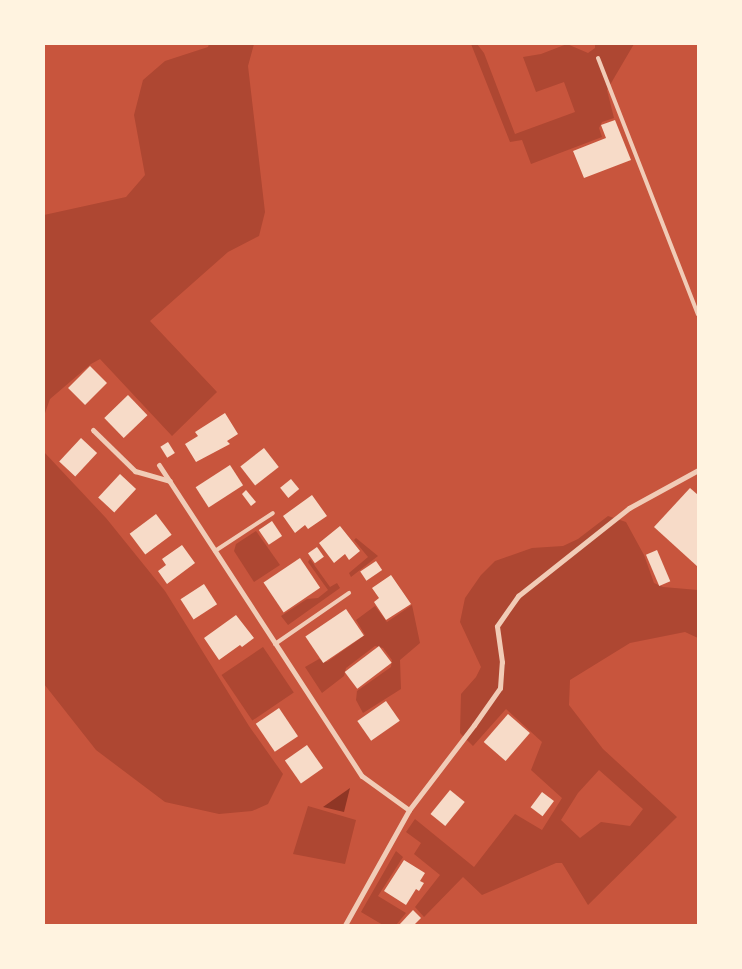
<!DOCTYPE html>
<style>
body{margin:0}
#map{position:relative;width:742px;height:969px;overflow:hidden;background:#c8553d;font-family:"Noto Serif",serif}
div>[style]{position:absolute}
.green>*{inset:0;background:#ae4732;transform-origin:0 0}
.water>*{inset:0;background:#8f3625}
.building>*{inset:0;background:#f7dbc8;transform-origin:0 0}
.service>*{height:4px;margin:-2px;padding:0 2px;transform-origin:2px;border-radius:2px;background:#f1ccb7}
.minor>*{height:5px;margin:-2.5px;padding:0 2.5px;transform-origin:2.5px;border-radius:2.5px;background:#f1ccb7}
span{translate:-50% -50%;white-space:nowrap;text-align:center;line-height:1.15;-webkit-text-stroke:4.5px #fff3e0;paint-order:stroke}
.frame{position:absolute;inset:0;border:45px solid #fff3e0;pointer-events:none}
</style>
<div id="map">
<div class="green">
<i style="clip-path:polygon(209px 44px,254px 44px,248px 66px,265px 212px,259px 236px,228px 252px,150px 321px,217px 392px,172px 436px,100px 359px,91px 364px,50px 399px,44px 416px,44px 215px,126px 197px,145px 175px,134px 115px,143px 80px,165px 61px,208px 47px)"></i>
<i style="clip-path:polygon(471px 44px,477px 44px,484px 53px,515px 134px,575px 112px,564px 82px,536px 92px,523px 57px,541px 54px,567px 44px,588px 53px,595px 48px,595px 44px,634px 44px,607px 90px,614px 118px,602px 122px,599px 128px,602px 137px,531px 164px,522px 140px,510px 142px)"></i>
<i style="clip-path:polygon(44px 452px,106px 518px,165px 591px,249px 726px,283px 774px,268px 804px,252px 811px,219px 814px,165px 802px,96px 750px,44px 684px)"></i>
<i style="clip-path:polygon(evenodd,608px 516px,626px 522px,644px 555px,654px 583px,663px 587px,698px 590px,698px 638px,685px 632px,630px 643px,570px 680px,569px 705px,603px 749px,677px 817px,588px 905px,562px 863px,556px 863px,482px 895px,463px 877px,424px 917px,415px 907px,440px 875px,414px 854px,421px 843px,406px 832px,415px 819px,474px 867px,515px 814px,542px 830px,562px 798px,531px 770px,542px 742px,506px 709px,473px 746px,460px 733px,461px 694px,476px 677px,481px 667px,460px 622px,465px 598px,481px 575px,495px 561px,532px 548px,563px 546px,578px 539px,608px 516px,599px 770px,643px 809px,630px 826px,601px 822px,580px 838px,561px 820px,578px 793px,599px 770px)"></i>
<i style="clip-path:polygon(256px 531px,280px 565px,254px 582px,234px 551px,236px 544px)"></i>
<i style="clip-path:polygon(356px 538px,378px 556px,351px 577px,349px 573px,368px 557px,354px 540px)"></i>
<i style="clip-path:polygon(310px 559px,330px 587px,337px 583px,340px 588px,288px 625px,281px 616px,307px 599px,318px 598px,328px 590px,308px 562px)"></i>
<i style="clip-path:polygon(412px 605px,420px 643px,400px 660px,401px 689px,363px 713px,356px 700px,357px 691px,391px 667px,392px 660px,383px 648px,375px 646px,346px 668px,344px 676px,322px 693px,305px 667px,319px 659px,327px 662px,365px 635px,356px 620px,375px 606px,387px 622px)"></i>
<i style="left:263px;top:647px;width:55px;height:50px;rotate:56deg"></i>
<i style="clip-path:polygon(308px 806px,356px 820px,345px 864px,293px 854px)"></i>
<i style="clip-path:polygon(396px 851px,403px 857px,378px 896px,406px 913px,396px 925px,383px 925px,361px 912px)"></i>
</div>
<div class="water">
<i style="clip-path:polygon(350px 788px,344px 812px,323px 807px)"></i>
</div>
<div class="building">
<i style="clip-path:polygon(615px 120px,631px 160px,584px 178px,573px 151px,606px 138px,601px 125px)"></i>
<i style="left:90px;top:366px;width:24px;height:31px;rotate:45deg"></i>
<i style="left:128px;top:395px;width:28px;height:33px;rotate:46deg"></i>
<i style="clip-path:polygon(225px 413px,238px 434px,227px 441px,230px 444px,196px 462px,185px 444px,198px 436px,195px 432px)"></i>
<i style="left:81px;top:438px;width:22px;height:32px;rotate:43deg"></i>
<i style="left:168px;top:442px;width:13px;height:9px;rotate:58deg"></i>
<i style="left:264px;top:448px;width:24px;height:30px;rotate:52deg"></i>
<i style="left:230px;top:465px;width:24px;height:41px;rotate:57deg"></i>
<i style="left:120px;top:474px;width:22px;height:32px;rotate:43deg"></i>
<i style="left:291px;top:479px;width:13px;height:14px;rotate:51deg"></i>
<i style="clip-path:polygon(690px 488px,698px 495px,698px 567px,654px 527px)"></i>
<i style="clip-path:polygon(246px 490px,256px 502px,251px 506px,242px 494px)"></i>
<i style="clip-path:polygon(312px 495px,327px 516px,308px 529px,305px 525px,295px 533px,283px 516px)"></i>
<i style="left:156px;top:514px;width:26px;height:33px;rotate:53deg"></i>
<i style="left:272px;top:521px;width:18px;height:16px;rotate:56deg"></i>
<i style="clip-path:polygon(340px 526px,360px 551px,349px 560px,345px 554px,334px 563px,319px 543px)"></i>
<i style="clip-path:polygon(182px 545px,195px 563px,167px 584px,158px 571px,166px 565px,162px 559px)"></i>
<i style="left:317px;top:547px;width:12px;height:11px;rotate:55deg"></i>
<i style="left:657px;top:550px;width:34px;height:12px;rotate:67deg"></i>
<i style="left:300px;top:558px;width:36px;height:44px;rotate:56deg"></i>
<i style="left:376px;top:561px;width:11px;height:19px;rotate:56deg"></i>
<i style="clip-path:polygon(391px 575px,411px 604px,386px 620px,374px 602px,379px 598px,372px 588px)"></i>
<i style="left:204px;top:584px;width:24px;height:28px;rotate:57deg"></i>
<i style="left:346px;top:609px;width:32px;height:49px;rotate:56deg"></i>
<i style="clip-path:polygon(236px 615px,254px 638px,242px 647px,240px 645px,219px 660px,204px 638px)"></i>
<i style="left:379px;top:646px;width:21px;height:43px;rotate:53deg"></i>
<i style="left:386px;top:701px;width:24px;height:35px;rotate:55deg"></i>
<i style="left:279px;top:708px;width:34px;height:28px;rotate:56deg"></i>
<i style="left:508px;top:714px;width:29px;height:37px;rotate:41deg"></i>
<i style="left:307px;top:745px;width:28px;height:27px;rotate:55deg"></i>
<i style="left:450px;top:790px;width:19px;height:31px;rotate:39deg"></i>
<i style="left:542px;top:792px;width:15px;height:19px;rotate:37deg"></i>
<i style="clip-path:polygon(404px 860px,425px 873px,420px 881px,424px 883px,419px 891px,416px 889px,406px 905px,384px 891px)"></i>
<i style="clip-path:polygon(413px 910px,421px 918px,414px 925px,399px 925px)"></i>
</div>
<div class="service">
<i style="left:598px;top:58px;width:275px;rotate:68.7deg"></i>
<i style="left:215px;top:551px;width:69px;rotate:-33.2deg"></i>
<i style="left:275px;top:644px;width:90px;rotate:-34.6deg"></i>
</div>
<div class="minor">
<i style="left:93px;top:430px;width:59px;rotate:44.3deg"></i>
<i style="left:135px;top:471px;width:36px;rotate:16deg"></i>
<i style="left:159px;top:465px;width:371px;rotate:56.9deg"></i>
<i style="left:362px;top:776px;width:58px;rotate:35.9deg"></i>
<i style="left:345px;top:925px;width:132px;rotate:-60.9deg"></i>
<i style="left:409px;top:810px;width:107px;rotate:-52.6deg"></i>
<i style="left:474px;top:725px;width:45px;rotate:-54.9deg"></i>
<i style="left:500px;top:688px;width:26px;rotate:-86deg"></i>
<i style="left:502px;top:662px;width:36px;rotate:-98deg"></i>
<i style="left:497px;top:626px;width:37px;rotate:-55deg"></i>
<i style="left:518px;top:596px;width:142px;rotate:-38.4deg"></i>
<i style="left:629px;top:508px;width:79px;rotate:-28.8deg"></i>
</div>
<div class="frame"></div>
</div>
